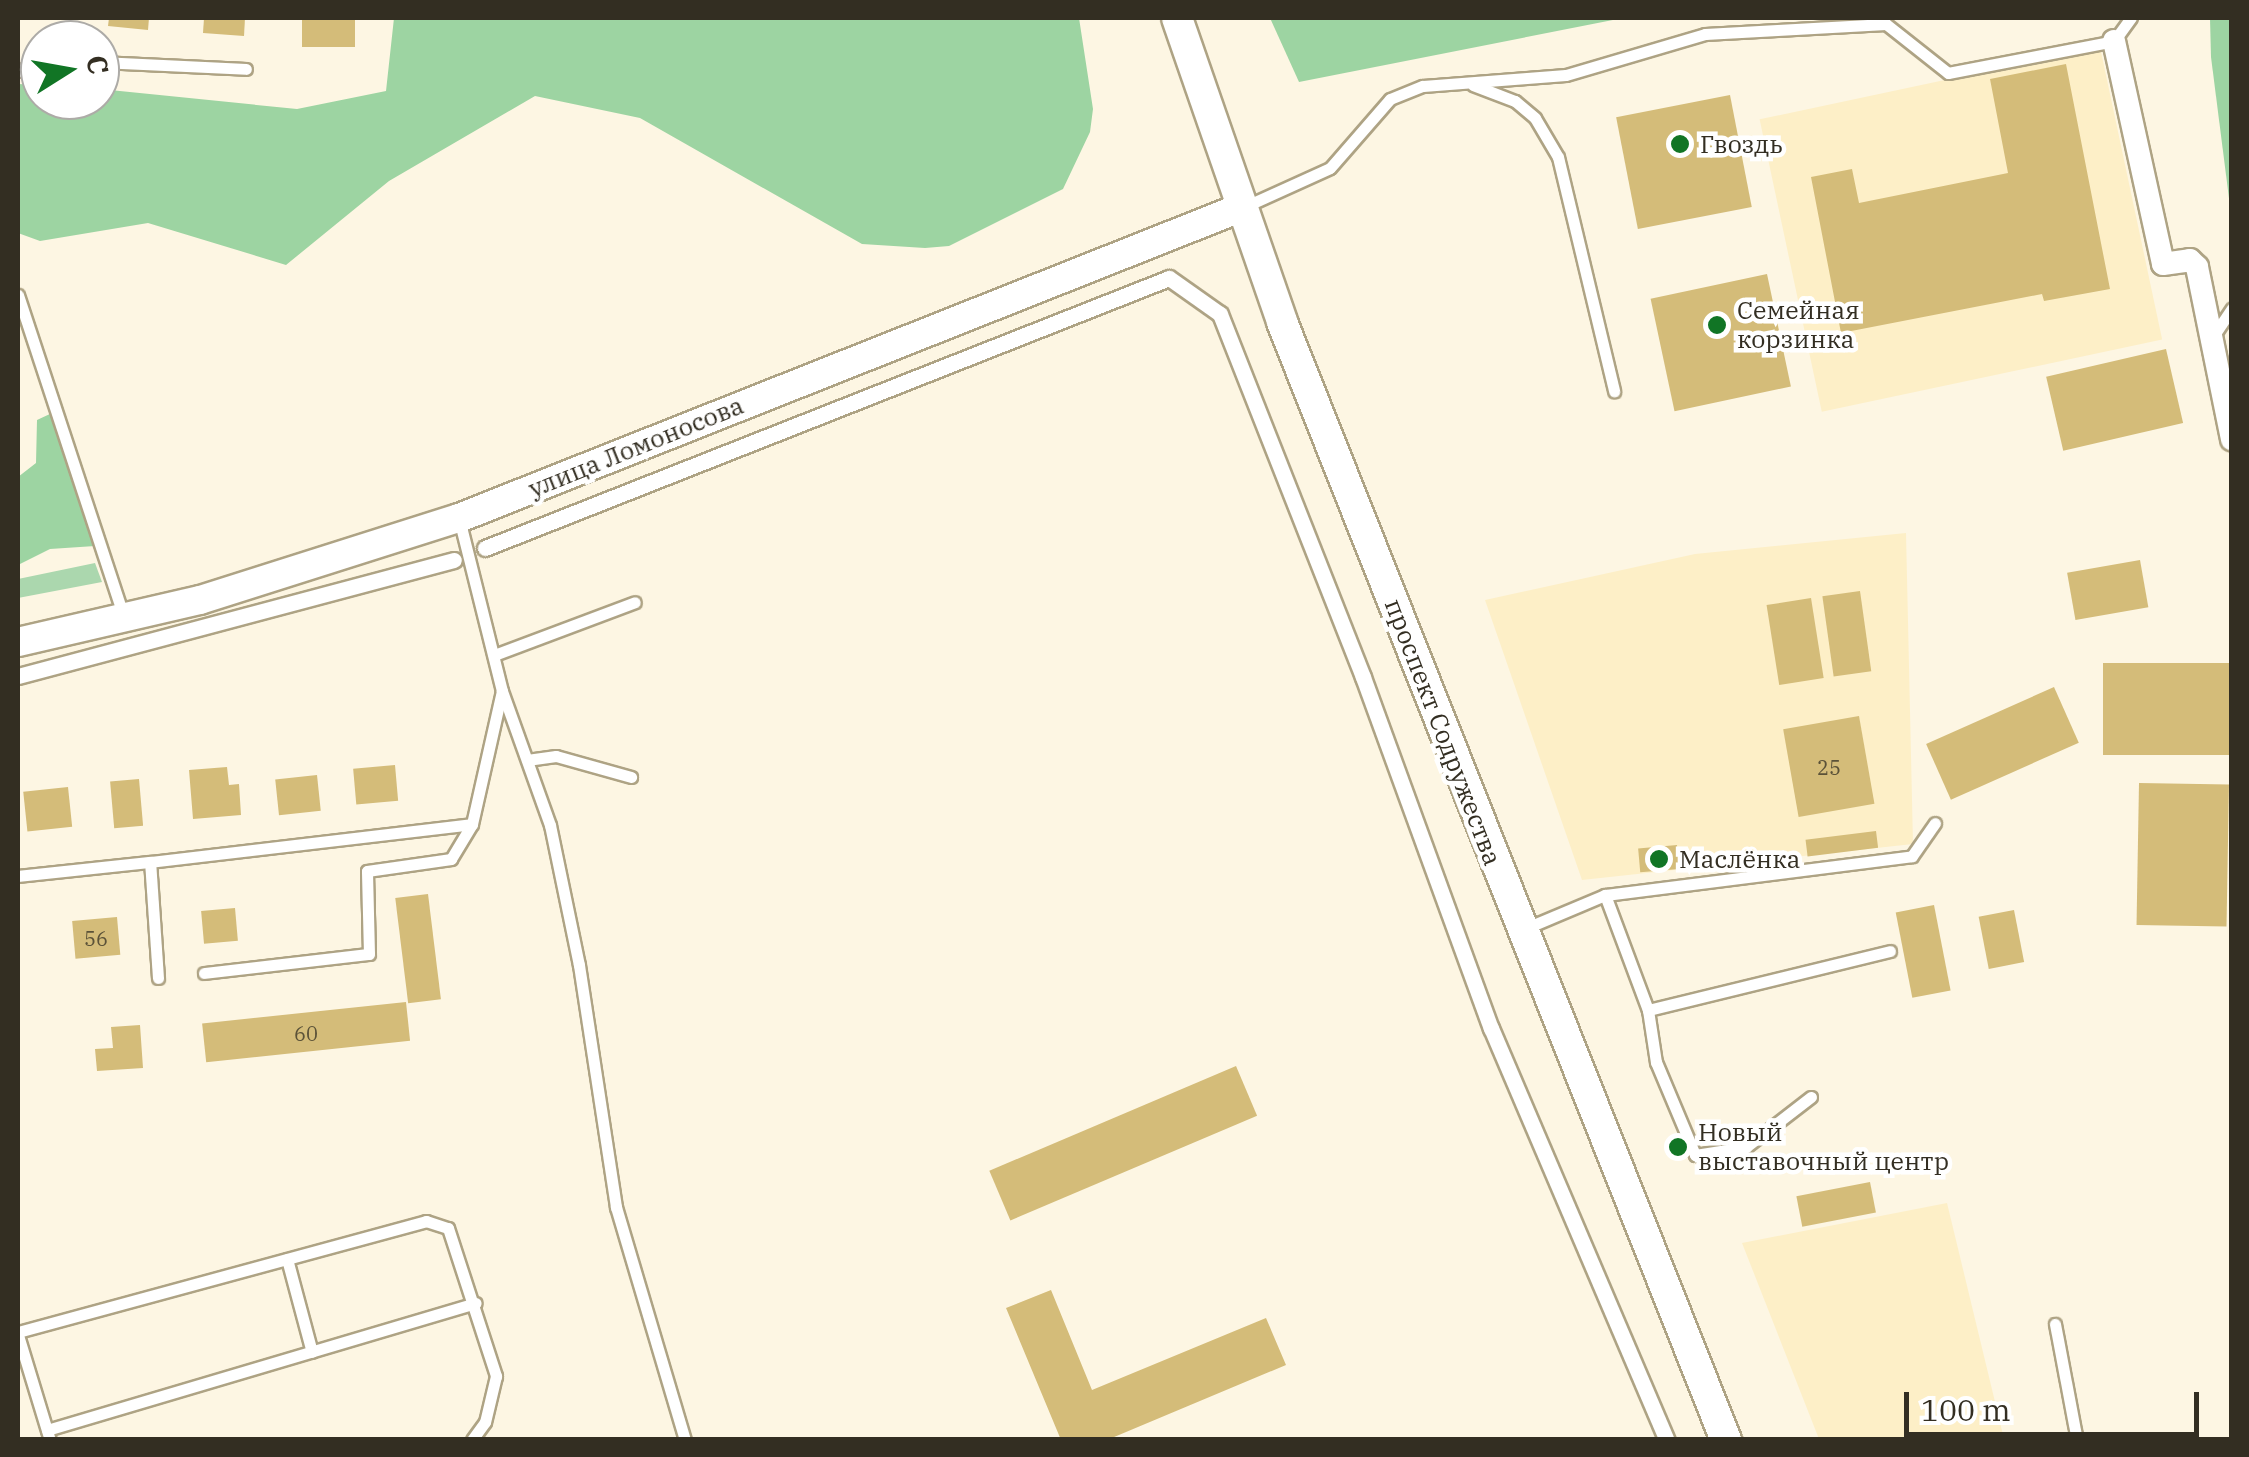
<!DOCTYPE html>
<meta charset="utf-8">
<style>
body{margin:0}
#map{position:relative;width:2249px;height:1457px;overflow:hidden;background:#fdf6e3;font-family:"IBM Plex Serif",serif}
div>[style]{position:absolute}
.built>*{inset:0;background:#fdefc7;transform-origin:0 0}
.green>*{inset:0;background:#abd7ae}
.forest>*{inset:0;background:#9dd4a2}
.building>*{inset:0;background:#d4bc79;transform-origin:0 0}
.roads{filter:drop-shadow(2px 0 #aea384) drop-shadow(-2px 0 #aea384) drop-shadow(0 2px #aea384) drop-shadow(0 -2px #aea384)}
.service>*{height:11px;margin:-5.5px;padding:0 5.5px;transform-origin:5.5px;border-radius:5.5px;background:#fff}
.pedestrian>*{height:15px;margin:-7.5px;padding:0 7.5px;transform-origin:7.5px;border-radius:7.5px;background:#fff}
.minor>*{height:22px;margin:-11px;padding:0 11px;transform-origin:11px;border-radius:11px;background:#fff}
.tertiary>*{height:28px;margin:-14px;padding:0 14px;transform-origin:14px;border-radius:14px;background:#fff}
.secondary>*{height:30px;margin:-15px;padding:0 15px;transform-origin:15px;border-radius:15px;background:#fff}
.dots>*{width:28px;height:28px;translate:-50% -50%;box-sizing:border-box;border:5px solid #fff;border-radius:50%}
span{translate:-50% -50%;white-space:nowrap;text-align:center;line-height:1.15;-webkit-text-stroke:9px #fff;paint-order:stroke}
.number-label{font-size:20px;color:#5b5238}
.number-label span{-webkit-text-stroke-width:0}
.poi-label{font-size:25px;color:#332e22}
.left{translate:0 -50%;text-align:left}
.street-label{font-size:25px;color:#332e22}
.frame{position:absolute;inset:0;border:20px solid #332e22;pointer-events:none}
.north{position:absolute;left:20px;top:20px;width:100px;height:100px;box-sizing:border-box;background:#fff;border:2px solid #adaba7;border-radius:50%;rotate:79deg;font-size:28px;font-weight:700;line-height:40px;text-align:center;color:#332e22}
.north::after{content:'';display:block;margin:auto;width:35px;height:45px;background:#117525;clip-path:polygon(50% 0,100% 100%,50% 72%,0 100%)}
.scale{position:absolute;left:1904px;top:1392px;width:295px;height:45px;box-sizing:border-box;border:5px solid #332e22;border-top:0;padding-left:12px;font-size:30px;line-height:35px;white-space:nowrap;color:#332e22;-webkit-text-stroke:8px #fff;paint-order:stroke}
</style>
<div id="map">
<div class="built">
<i style="left:2100px;top:47px;width:299px;height:348px;rotate:78deg"></i>
<i style="clip-path:polygon(1906px 533px,1913px 844px,1582px 880px,1485px 600px,1695px 554px)"></i>
<i style="clip-path:polygon(1947px 1203px,2004px 1439px,1819px 1439px,1742px 1243px)"></i>
</div>
<div class="green">
<i style="clip-path:polygon(95px 563px,102px 582px,18px 598px,18px 579px)"></i>
</div>
<div class="forest">
<i style="clip-path:polygon(394px 18px,1079px 18px,1093px 109px,1090px 132px,1063px 189px,949px 246px,925px 248px,862px 244px,640px 118px,535px 96px,389px 181px,286px 265px,148px 223px,40px 241px,18px 233px,18px 84px,40px 85px,40px 100px,100px 100px,100px 89px,297px 109px,386px 91px)"></i>
<i style="clip-path:polygon(1270px 18px,1623px 18px,1299px 82px)"></i>
<i style="clip-path:polygon(2210px 18px,2231px 18px,2231px 214px,2211px 57px)"></i>
<i style="clip-path:polygon(52px 413px,95px 546px,50px 549px,18px 565px,18px 477px,36px 463px,37px 420px)"></i>
</div>
<div class="building">
<i style="clip-path:polygon(109px 18px,149px 18px,148px 30px,108px 26px)"></i>
<i style="clip-path:polygon(204px 18px,245px 18px,244px 36px,203px 33px)"></i>
<i style="left:302px;top:18px;width:53px;height:29px"></i>
<i style="clip-path:polygon(2066px 64px,2110px 289px,2044px 301px,2042px 294px,1841px 333px,1811px 177px,1852px 169px,1859px 203px,2008px 173px,1990px 79px)"></i>
<i style="left:1730px;top:95px;width:114px;height:116px;rotate:79deg"></i>
<i style="left:1767px;top:274px;width:115px;height:119px;rotate:78deg"></i>
<i style="left:2166px;top:349px;width:76px;height:123px;rotate:77deg"></i>
<i style="left:2140px;top:560px;width:48px;height:74px;rotate:80deg"></i>
<i style="left:1860px;top:591px;width:81px;height:38px;rotate:82deg"></i>
<i style="left:1811px;top:598px;width:81px;height:45px;rotate:81deg"></i>
<i style="left:2232px;top:663px;width:92px;height:129px;rotate:90deg"></i>
<i style="left:2054px;top:687px;width:61px;height:140px;rotate:66deg"></i>
<i style="left:1859px;top:716px;width:89px;height:77px;rotate:80deg"></i>
<i style="left:395px;top:765px;width:36px;height:42px;rotate:85deg"></i>
<i style="clip-path:polygon(227px 767px,229px 785px,239px 784px,241px 815px,193px 819px,189px 770px)"></i>
<i style="left:317px;top:775px;width:36px;height:42px;rotate:84deg"></i>
<i style="left:139px;top:779px;width:47px;height:29px;rotate:85deg"></i>
<i style="left:2139px;top:783px;width:90px;height:142px;rotate:1deg"></i>
<i style="left:68px;top:787px;width:40px;height:45px;rotate:84deg"></i>
<i style="left:1876px;top:831px;width:17px;height:71px;rotate:83deg"></i>
<i style="left:1677px;top:845px;width:24px;height:39px;rotate:85deg"></i>
<i style="left:428px;top:894px;width:106px;height:33px;rotate:83deg"></i>
<i style="left:1934px;top:905px;width:87px;height:39px;rotate:79deg"></i>
<i style="left:235px;top:908px;width:33px;height:34px;rotate:85deg"></i>
<i style="left:2014px;top:910px;width:53px;height:36px;rotate:79deg"></i>
<i style="left:117px;top:917px;width:38px;height:45px;rotate:85deg"></i>
<i style="left:406px;top:1002px;width:39px;height:205px;rotate:84deg"></i>
<i style="clip-path:polygon(140px 1025px,143px 1068px,97px 1071px,95px 1049px,113px 1048px,111px 1027px)"></i>
<i style="left:1236px;top:1066px;width:54px;height:268px;rotate:67deg"></i>
<i style="left:1870px;top:1182px;width:31px;height:75px;rotate:79deg"></i>
<i style="clip-path:polygon(1051px 1290px,1092px 1390px,1266px 1318px,1286px 1365px,1107px 1440px,1061px 1440px,1006px 1308px)"></i>
</div>
<div class="roads">
<div class="service">
<i style="left:100px;top:62px;width:146px;rotate:2.7deg"></i>
<i style="left:18px;top:71px;width:23px;rotate:-20deg"></i>
<i style="left:1473px;top:85px;width:45px;rotate:20.9deg"></i>
<i style="left:1515px;top:101px;width:26px;rotate:40deg"></i>
<i style="left:1535px;top:118px;width:45px;rotate:59.5deg"></i>
<i style="left:1558px;top:157px;width:241px;rotate:76.5deg"></i>
<i style="left:1244px;top:207px;width:94px;rotate:-24.4deg"></i>
<i style="left:1330px;top:168px;width:91px;rotate:-49deg"></i>
<i style="left:1390px;top:99px;width:35px;rotate:-22deg"></i>
<i style="left:1423px;top:86px;width:143px;rotate:-4.4deg"></i>
<i style="left:1566px;top:75px;width:145px;rotate:-16.4deg"></i>
<i style="left:1705px;top:34px;width:181px;rotate:-3.2deg"></i>
<i style="left:1886px;top:24px;width:79px;rotate:38.3deg"></i>
<i style="left:1948px;top:73px;width:169px;rotate:-10.9deg"></i>
<i style="left:2114px;top:41px;width:29px;rotate:-54deg"></i>
<i style="left:18px;top:295px;width:337px;rotate:71.8deg"></i>
<i style="left:2214px;top:335px;width:32px;rotate:-56deg"></i>
<i style="left:497px;top:654px;width:147px;rotate:-20.6deg"></i>
<i style="left:502px;top:691px;width:142px;rotate:70.3deg"></i>
<i style="left:550px;top:825px;width:143px;rotate:78.3deg"></i>
<i style="left:579px;top:965px;width:245px;rotate:81.3deg"></i>
<i style="left:616px;top:1207px;width:243px;rotate:73.5deg"></i>
<i style="left:527px;top:760px;width:29px;rotate:-8deg"></i>
<i style="left:556px;top:756px;width:78px;rotate:15.6deg"></i>
<i style="left:18px;top:876px;width:133px;rotate:-6.1deg"></i>
<i style="left:1605px;top:895px;width:123px;rotate:69.5deg"></i>
<i style="left:1648px;top:1010px;width:53px;rotate:81.3deg"></i>
<i style="left:1656px;top:1062px;width:101px;rotate:67.2deg"></i>
<i style="left:1695px;top:1155px;width:52px;rotate:-8.9deg"></i>
<i style="left:1746px;top:1147px;width:82px;rotate:-37.6deg"></i>
<i style="left:1524px;top:929px;width:88px;rotate:-22.8deg"></i>
<i style="left:1605px;top:895px;width:309px;rotate:-7.2deg"></i>
<i style="left:1912px;top:856px;width:40px;rotate:-55.1deg"></i>
<i style="left:204px;top:973px;width:166px;rotate:-6.6deg"></i>
<i style="left:369px;top:954px;width:83px;rotate:-91.4deg"></i>
<i style="left:367px;top:871px;width:85px;rotate:-8.1deg"></i>
<i style="left:451px;top:859px;width:41px;rotate:-59deg"></i>
<i style="left:158px;top:978px;width:116px;rotate:-93.9deg"></i>
<i style="left:150px;top:862px;width:324px;rotate:-6.7deg"></i>
<i style="left:472px;top:824px;width:136px;rotate:-77.3deg"></i>
<i style="left:502px;top:691px;width:178px;rotate:-104deg"></i>
<i style="left:1648px;top:1010px;width:249px;rotate:-13.7deg"></i>
<i style="left:287px;top:1259px;width:96px;rotate:75deg"></i>
<i style="left:2055px;top:1324px;width:118px;rotate:79.3deg"></i>
<i style="left:18px;top:1332px;width:423px;rotate:-15.2deg"></i>
<i style="left:426px;top:1221px;width:23px;rotate:18deg"></i>
<i style="left:448px;top:1228px;width:156px;rotate:72deg"></i>
<i style="left:496px;top:1376px;width:47px;rotate:103.4deg"></i>
<i style="left:485px;top:1422px;width:22px;rotate:126deg"></i>
<i style="left:18px;top:1335px;width:110px;rotate:73.1deg"></i>
<i style="left:47px;top:1430px;width:447px;rotate:-16.5deg"></i>
</div>
<div class="pedestrian">
<i style="left:485px;top:548px;width:735px;rotate:-21.54deg"></i>
<i style="left:1169px;top:278px;width:62px;rotate:35.2deg"></i>
<i style="left:1220px;top:314px;width:390px;rotate:68.5deg"></i>
<i style="left:1363px;top:677px;width:374px;rotate:70deg"></i>
<i style="left:1491px;top:1028px;width:448px;rotate:66.9deg"></i>
<i style="left:18px;top:676px;width:451px;rotate:-14.9deg"></i>
</div>
<div class="minor">
<i style="left:2114px;top:41px;width:228px;rotate:77.6deg"></i>
<i style="left:2163px;top:264px;width:27px;rotate:-8deg"></i>
<i style="left:2190px;top:260px;width:10px;rotate:45deg"></i>
<i style="left:2197px;top:267px;width:176px;rotate:78.5deg"></i>
</div>
<div class="tertiary">
<i style="left:18px;top:642px;width:187px;rotate:-13deg"></i>
<i style="left:200px;top:600px;width:272px;rotate:-17.6deg"></i>
<i style="left:459px;top:518px;width:840px;rotate:-21.65deg"></i>
</div>
<div class="secondary">
<i style="left:1177px;top:18px;width:322px;rotate:70.9deg"></i>
<i style="left:1282px;top:322px;width:1203px;rotate:68.34deg"></i>
</div>
</div>
<div class="dots">
<i style="left:1680px;top:144px;background:#117525"></i>
<i style="left:1717px;top:325px;background:#117525"></i>
<i style="left:1659px;top:859px;background:#117525"></i>
<i style="left:1678px;top:1147px;background:#117525"></i>
</div>
<div class="number-label">
<span style="left:1829px;top:767px">25</span>
<span style="left:96px;top:938px">56</span>
<span style="left:306px;top:1033px">60</span>
</div>
<div class="poi-label">
<span class="left" style="left:1700px;top:144px">Гвоздь</span>
<span class="left" style="left:1737px;top:325px">Семейная<br>корзинка</span>
<span class="left" style="left:1679px;top:859px">Маслёнка</span>
<span class="left" style="left:1698px;top:1147px">Новый<br>выставочный центр</span>
</div>
<div class="street-label">
<span style="left:636px;top:447px;rotate:-22deg">улица Ломоносова</span>
<span style="left:1443px;top:732px;rotate:69deg">проспект Содружества</span>
</div>
<div class="frame"></div>
<div class="north">С</div>
<div class="scale">100 m</div>
</div>
